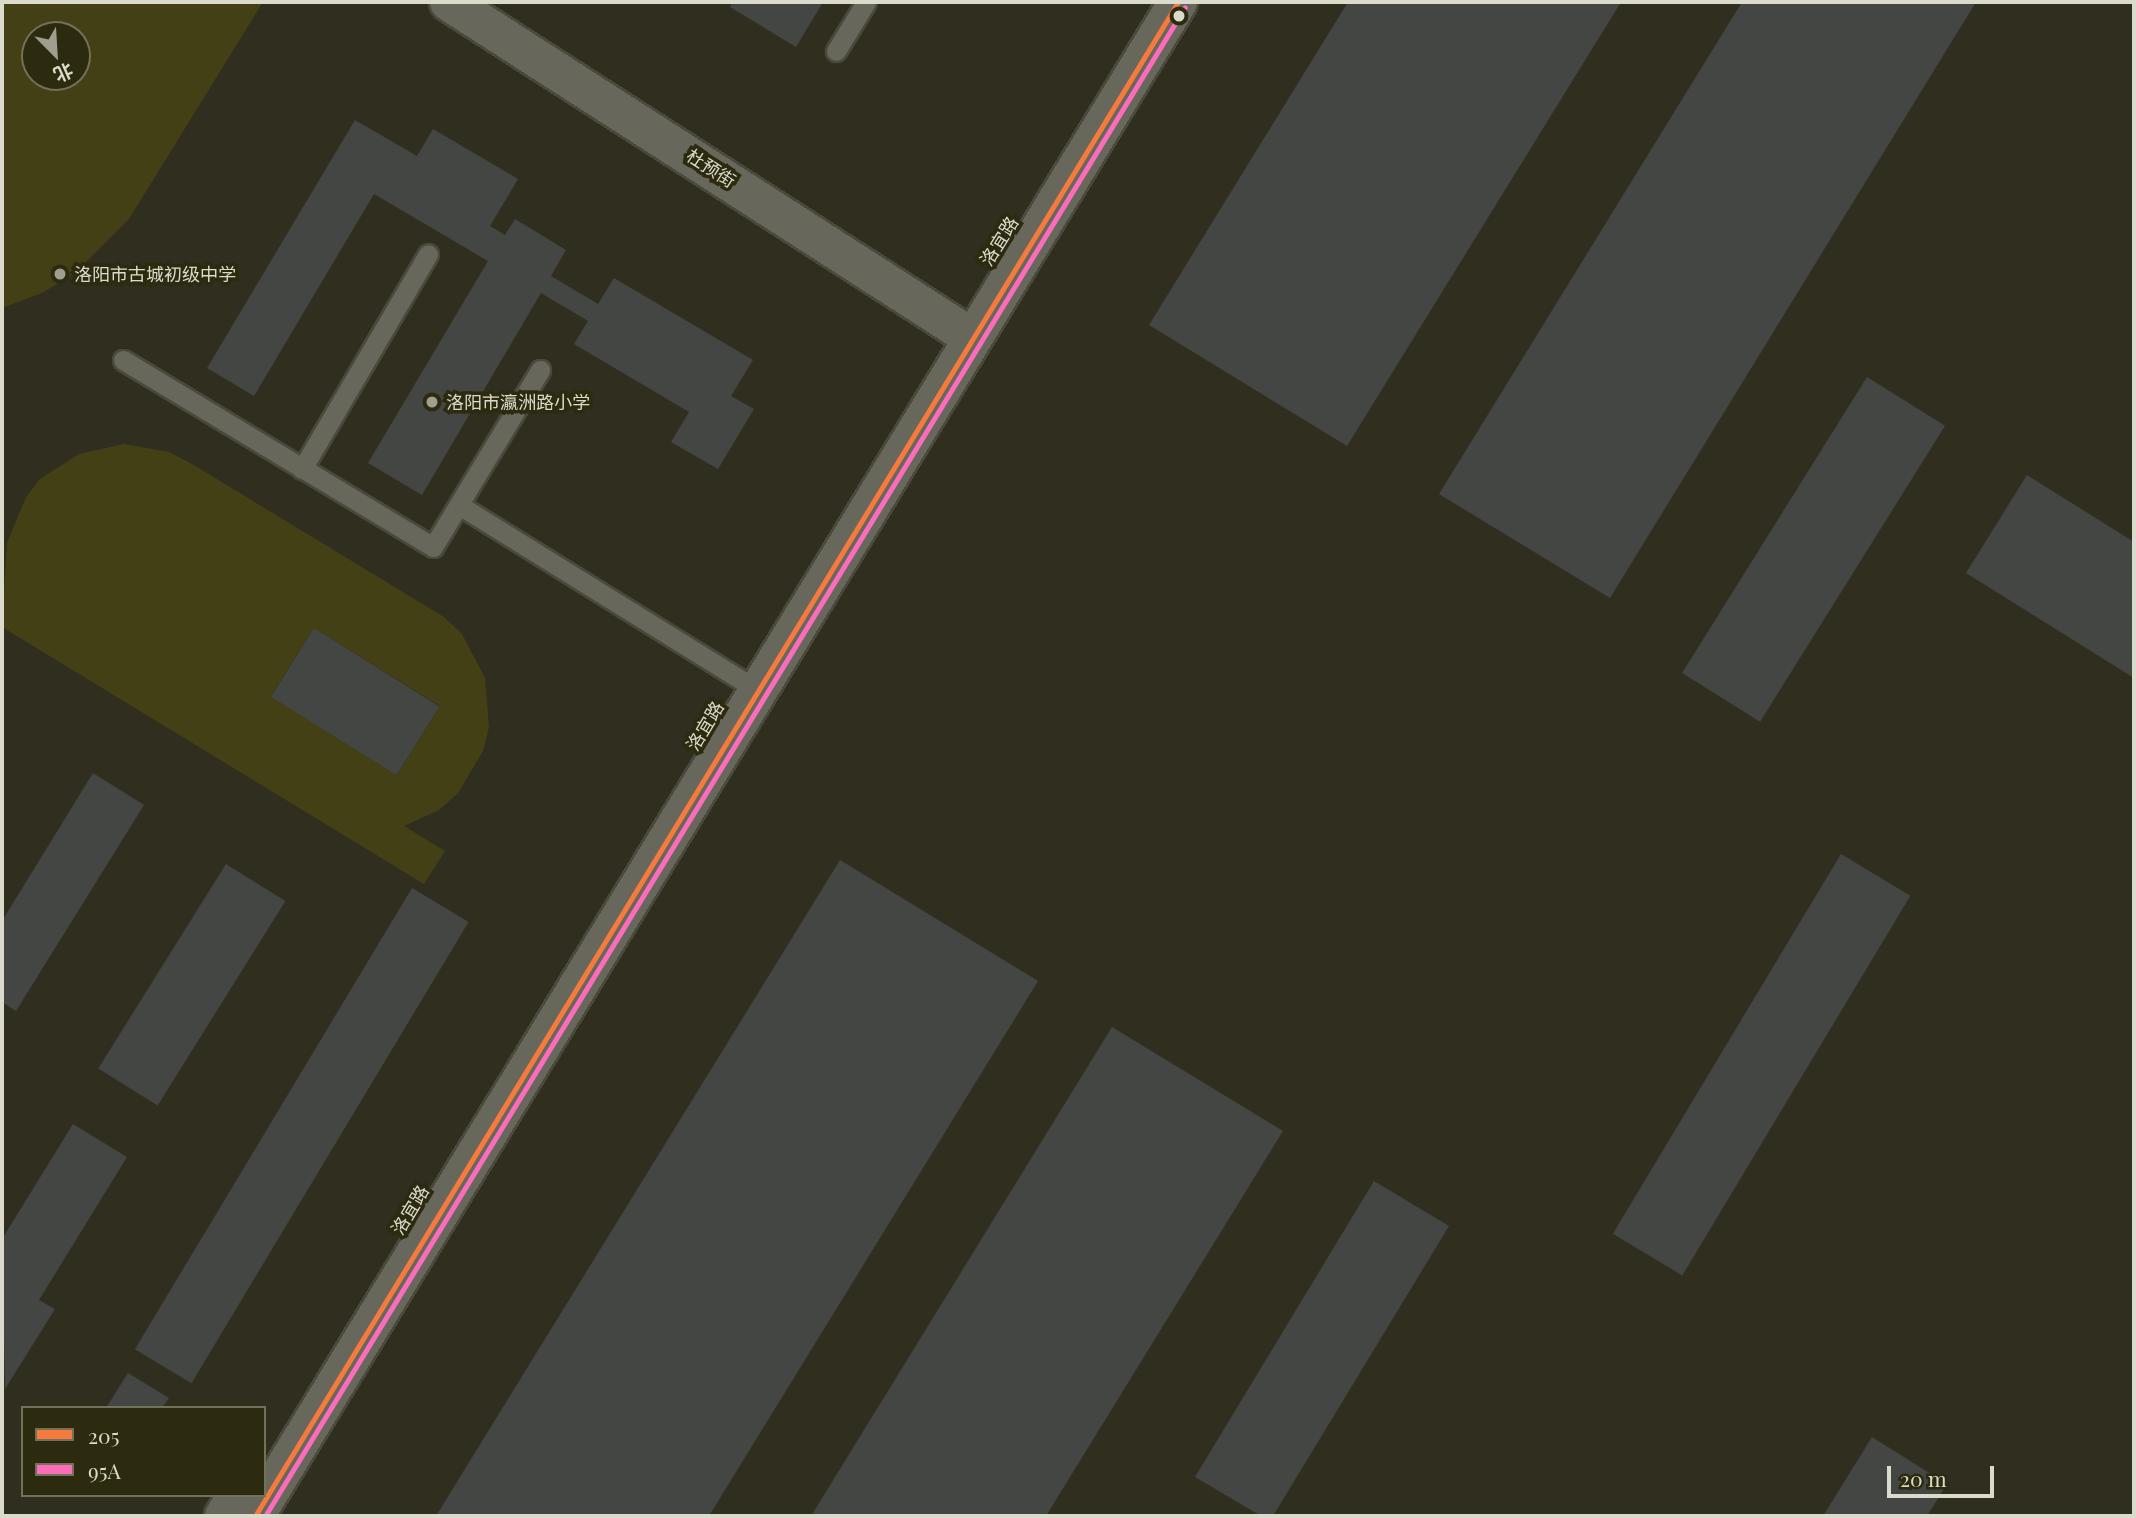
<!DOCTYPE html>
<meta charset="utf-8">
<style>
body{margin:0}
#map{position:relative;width:2136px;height:1518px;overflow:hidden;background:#302e1f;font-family:"Playfair Display","Noto Sans SC",serif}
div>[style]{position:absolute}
.green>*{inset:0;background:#444015}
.building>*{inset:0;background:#444644;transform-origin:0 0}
.roads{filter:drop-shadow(2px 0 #4a493c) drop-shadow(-2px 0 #4a493c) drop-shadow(0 2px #4a493c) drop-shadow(0 -2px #4a493c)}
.service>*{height:19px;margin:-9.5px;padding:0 9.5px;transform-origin:9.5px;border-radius:9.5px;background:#68675c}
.tertiary>*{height:38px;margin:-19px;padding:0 19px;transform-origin:19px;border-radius:19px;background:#68675c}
.bus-1>*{height:5px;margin:-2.5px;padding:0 2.5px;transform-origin:2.5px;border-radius:2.5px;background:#f6793e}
.bus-2>*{height:5px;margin:-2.5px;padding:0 2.5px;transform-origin:2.5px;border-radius:2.5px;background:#fb6dba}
.dots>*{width:19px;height:19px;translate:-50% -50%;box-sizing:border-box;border:4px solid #2c2a0f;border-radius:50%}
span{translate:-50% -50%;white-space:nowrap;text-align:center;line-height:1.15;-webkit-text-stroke:7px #2c2a0f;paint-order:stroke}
.street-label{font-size:18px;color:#dbdbcb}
.poi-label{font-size:18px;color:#dbdbcb}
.left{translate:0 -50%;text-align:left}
.frame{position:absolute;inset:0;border:4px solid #dbdbcb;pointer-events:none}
.legend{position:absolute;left:21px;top:1406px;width:245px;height:91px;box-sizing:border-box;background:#2c2a0f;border:2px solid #72715a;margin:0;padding:9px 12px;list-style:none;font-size:21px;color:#dbdbcb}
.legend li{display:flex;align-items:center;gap:14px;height:35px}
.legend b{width:35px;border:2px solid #72715a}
.north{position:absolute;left:21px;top:21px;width:70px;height:70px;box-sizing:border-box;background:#2c2a0f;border:2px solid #72715a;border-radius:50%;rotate:156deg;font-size:19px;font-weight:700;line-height:28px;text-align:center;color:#dbdbcb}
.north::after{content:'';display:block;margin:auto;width:24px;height:32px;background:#9f9e8f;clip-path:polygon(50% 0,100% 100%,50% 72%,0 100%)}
.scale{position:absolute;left:1887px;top:1466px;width:107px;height:32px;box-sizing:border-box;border:4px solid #dbdbcb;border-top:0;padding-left:9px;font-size:21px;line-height:24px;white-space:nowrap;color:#dbdbcb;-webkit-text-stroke:5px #2c2a0f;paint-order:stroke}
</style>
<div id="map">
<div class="green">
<i style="clip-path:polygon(evenodd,2px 2px,263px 2px,129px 219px,75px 273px,42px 293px,2px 308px,2px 2px,35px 35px,77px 35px,77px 77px,35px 77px,35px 35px)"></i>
<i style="clip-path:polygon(evenodd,124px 444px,169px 452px,192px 464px,444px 617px,462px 634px,485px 678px,489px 727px,483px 751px,458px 793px,439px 810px,404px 826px,445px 851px,424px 884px,2px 627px,7px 543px,26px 497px,40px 479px,79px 454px,124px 444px,314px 628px,440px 706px,397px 775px,271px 696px,314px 628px)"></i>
</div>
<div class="building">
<i style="clip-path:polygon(733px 2px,823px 2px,796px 47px,730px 7px)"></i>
<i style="clip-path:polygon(1348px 2px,1621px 2px,1347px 446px,1149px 325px)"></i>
<i style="clip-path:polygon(1742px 2px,1976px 2px,1610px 598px,1439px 494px)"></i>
<i style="clip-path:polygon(355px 120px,417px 156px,433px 129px,518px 179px,490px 226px,505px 235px,515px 219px,566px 250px,551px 276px,598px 304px,614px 278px,753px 360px,731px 396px,754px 409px,718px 469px,671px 442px,689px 412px,574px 344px,588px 321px,541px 293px,422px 495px,368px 463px,488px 261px,374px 194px,254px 396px,207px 368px)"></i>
<i style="left:1867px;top:377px;width:92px;height:349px;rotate:32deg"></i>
<i style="clip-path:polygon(2027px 475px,2134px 542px,2134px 678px,1966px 573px)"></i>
<i style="left:314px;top:628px;width:148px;height:81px;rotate:32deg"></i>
<i style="clip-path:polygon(93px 773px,144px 805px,16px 1011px,2px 1002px,2px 921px)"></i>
<i style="left:1841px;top:854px;width:81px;height:443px;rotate:31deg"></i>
<i style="clip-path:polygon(840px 860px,1038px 981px,709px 1516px,436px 1516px)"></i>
<i style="left:226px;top:864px;width:70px;height:241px;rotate:32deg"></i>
<i style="left:412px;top:888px;width:66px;height:538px;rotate:31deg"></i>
<i style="clip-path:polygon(1112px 1027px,1283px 1131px,1046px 1516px,811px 1516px)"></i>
<i style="clip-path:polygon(73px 1124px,127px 1157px,39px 1300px,55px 1309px,5px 1389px,2px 1239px)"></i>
<i style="clip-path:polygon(1374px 1181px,1449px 1226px,1273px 1516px,1261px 1516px,1195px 1477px)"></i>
<i style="clip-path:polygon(128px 1373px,169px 1398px,162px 1408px,106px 1408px)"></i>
<i style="clip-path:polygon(1872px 1437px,1947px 1484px,1927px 1516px,1823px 1516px)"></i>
</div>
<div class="roads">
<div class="service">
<i style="left:836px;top:51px;width:57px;rotate:-58.5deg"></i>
<i style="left:123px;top:360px;width:362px;rotate:31.1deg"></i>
<i style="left:433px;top:547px;width:207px;rotate:-58.8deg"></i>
<i style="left:302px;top:469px;width:249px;rotate:-59.6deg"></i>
<i style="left:459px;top:505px;width:351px;rotate:31.8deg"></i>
</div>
<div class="tertiary">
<i style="left:449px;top:2px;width:620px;rotate:32.69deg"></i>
<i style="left:224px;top:1516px;width:25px;rotate:-58deg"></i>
<i style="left:255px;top:1516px;width:1773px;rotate:-58.63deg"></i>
</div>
</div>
<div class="bus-1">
<i style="left:255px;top:1516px;width:1773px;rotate:-58.63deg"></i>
</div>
<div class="bus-2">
<i style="left:265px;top:1516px;width:1767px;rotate:-58.63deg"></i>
</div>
<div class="dots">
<i style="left:1179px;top:16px;background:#dbdbcb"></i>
<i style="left:60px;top:274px;background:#9f9e8f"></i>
<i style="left:432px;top:402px;background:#9f9e8f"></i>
</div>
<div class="street-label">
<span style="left:711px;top:168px;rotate:33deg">杜预街</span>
<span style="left:999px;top:241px;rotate:-58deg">洛宜路</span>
<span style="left:705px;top:726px;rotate:-59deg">洛宜路</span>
<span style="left:410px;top:1210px;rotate:-59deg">洛宜路</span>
</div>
<div class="poi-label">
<span class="left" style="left:74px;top:274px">洛阳市古城初级中学</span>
<span class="left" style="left:446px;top:402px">洛阳市瀛洲路小学</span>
</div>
<div class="frame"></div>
<ul class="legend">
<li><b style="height:9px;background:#f6793e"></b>205</li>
<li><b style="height:9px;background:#fb6dba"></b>95A</li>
</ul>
<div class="north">北</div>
<div class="scale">20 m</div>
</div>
